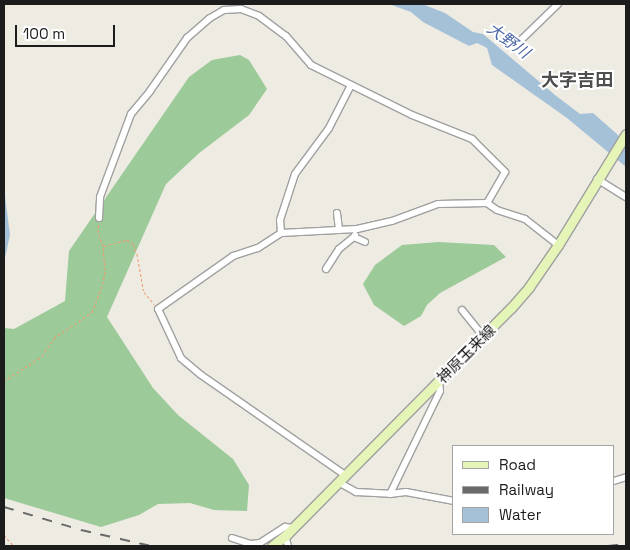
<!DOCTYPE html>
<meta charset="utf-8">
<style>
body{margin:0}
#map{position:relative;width:630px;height:550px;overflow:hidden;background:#edebe2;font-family:"Space Grotesk","Noto Sans JP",sans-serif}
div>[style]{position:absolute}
.forest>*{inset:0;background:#9cca99}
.water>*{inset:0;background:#a4c1d8}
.path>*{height:1px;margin-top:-0.5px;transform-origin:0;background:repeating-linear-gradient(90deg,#f1986e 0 2.5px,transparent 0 5px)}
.roads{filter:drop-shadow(1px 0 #a0a0a0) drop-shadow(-1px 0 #a0a0a0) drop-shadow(0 1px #a0a0a0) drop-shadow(0 -1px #a0a0a0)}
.street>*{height:6px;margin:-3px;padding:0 3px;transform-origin:3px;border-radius:3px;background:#fff}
.secondary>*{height:9px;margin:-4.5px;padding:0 4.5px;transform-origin:4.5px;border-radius:4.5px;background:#e5f5b7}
.rail>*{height:2px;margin-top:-1px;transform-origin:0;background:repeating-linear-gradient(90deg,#6a6a6a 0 10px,transparent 0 20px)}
span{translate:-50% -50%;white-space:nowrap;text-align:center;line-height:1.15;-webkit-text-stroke:4px #fff;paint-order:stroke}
.street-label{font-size:15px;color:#1c1c1c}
.water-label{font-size:16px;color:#4e67a5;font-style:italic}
.quarter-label{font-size:18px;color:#4f4f4f;font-weight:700}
.frame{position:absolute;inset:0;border:5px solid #1c1c1c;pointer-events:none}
.legend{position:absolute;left:452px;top:445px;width:162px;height:90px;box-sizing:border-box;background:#fff;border:1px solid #a4a4a4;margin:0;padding:6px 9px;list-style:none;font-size:15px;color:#1c1c1c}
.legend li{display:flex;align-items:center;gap:10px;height:25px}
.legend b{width:25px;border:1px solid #a4a4a4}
.scale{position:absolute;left:15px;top:25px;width:100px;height:22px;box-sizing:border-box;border:2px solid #1c1c1c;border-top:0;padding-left:6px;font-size:15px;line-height:18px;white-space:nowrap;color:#1c1c1c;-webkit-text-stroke:4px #fff;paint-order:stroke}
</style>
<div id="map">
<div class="forest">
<i style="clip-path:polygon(240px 55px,249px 60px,267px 89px,249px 115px,198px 154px,166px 184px,107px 317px,153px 388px,178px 415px,233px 459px,249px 485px,247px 511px,214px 510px,190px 503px,158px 504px,139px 515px,101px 527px,4px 498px,4px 328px,14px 329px,65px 301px,69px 251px,189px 77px,212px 60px)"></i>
<i style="clip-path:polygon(438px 242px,494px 245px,506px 257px,440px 293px,427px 305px,421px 316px,404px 326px,374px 305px,363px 284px,375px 265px,402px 245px)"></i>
</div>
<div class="water">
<i style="clip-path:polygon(389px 4px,422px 4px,445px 13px,473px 32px,483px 34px,555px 95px,580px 114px,593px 113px,618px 135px,626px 149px,626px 167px,567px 118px,492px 65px,487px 48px,477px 43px,469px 46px,423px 22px,411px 12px)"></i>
<i style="clip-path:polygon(4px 189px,10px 235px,4px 262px)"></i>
</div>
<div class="path">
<i style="left:104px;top:246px;width:24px;rotate:-15deg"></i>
<i style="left:127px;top:240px;width:7px;rotate:34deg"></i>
<i style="left:133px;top:244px;width:11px;rotate:68deg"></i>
<i style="left:137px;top:254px;width:39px;rotate:80deg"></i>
<i style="left:144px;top:292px;width:16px;rotate:50deg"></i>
<i style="left:4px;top:381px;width:45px;rotate:-33.3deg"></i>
<i style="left:42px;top:356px;width:22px;rotate:-56deg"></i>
<i style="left:54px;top:338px;width:46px;rotate:-34.4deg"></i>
<i style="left:92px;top:312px;width:30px;rotate:-69deg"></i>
<i style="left:103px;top:284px;width:14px;rotate:-82deg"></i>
<i style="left:105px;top:270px;width:24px;rotate:-95deg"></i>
<i style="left:103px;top:246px;width:15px;rotate:-110deg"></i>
<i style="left:98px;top:232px;width:9px;rotate:-84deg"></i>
<i style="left:4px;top:415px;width:3px;rotate:90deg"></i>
<i style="left:4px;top:535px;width:15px;rotate:48deg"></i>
</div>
<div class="roads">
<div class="street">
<i style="left:522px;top:39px;width:50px;rotate:-44.2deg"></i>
<i style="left:597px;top:179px;width:34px;rotate:32deg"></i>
<i style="left:337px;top:213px;width:17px;rotate:83deg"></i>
<i style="left:99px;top:218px;width:21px;rotate:-87deg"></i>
<i style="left:100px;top:197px;width:89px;rotate:-69.5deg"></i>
<i style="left:131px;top:114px;width:30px;rotate:-50deg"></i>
<i style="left:150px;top:91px;width:65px;rotate:-55.1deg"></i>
<i style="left:187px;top:38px;width:30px;rotate:-41deg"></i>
<i style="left:210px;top:18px;width:16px;rotate:-30deg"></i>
<i style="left:224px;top:10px;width:17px;rotate:-3deg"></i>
<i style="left:241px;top:9px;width:19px;rotate:21deg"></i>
<i style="left:259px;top:16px;width:34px;rotate:37deg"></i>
<i style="left:286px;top:36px;width:38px;rotate:49deg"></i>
<i style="left:311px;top:65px;width:113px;rotate:26.3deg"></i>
<i style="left:412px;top:115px;width:65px;rotate:21.8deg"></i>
<i style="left:472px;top:139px;width:47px;rotate:45deg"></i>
<i style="left:505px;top:172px;width:36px;rotate:120deg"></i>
<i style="left:281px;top:233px;width:76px;rotate:-3deg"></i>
<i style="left:357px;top:229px;width:36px;rotate:-13deg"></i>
<i style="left:392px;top:221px;width:49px;rotate:-20.3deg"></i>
<i style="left:438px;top:204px;width:49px;rotate:-1.2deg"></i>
<i style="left:487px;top:203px;width:12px;rotate:35deg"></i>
<i style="left:497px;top:210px;width:29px;rotate:18deg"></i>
<i style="left:525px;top:219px;width:42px;rotate:38.2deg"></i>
<i style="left:355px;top:235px;width:2px;rotate:117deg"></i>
<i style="left:354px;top:237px;width:12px;rotate:24deg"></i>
<i style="left:326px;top:269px;width:24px;rotate:-57deg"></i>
<i style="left:339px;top:249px;width:19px;rotate:-39deg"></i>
<i style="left:462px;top:310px;width:35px;rotate:51deg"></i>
<i style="left:345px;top:475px;width:175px;rotate:-145.2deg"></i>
<i style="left:201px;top:375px;width:26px;rotate:-140deg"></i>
<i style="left:181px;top:358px;width:54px;rotate:-115.1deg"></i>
<i style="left:158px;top:309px;width:92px;rotate:-35.2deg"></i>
<i style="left:233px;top:256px;width:26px;rotate:-18deg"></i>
<i style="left:258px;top:248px;width:27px;rotate:-33deg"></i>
<i style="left:281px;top:233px;width:13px;rotate:-94deg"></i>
<i style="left:280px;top:220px;width:48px;rotate:-71.9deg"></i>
<i style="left:295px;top:174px;width:57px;rotate:-53.5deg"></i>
<i style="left:329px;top:128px;width:48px;rotate:-62.9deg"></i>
<i style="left:614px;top:481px;width:13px;rotate:-18deg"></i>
<i style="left:338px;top:482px;width:21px;rotate:29deg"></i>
<i style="left:356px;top:492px;width:34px;rotate:3deg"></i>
<i style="left:390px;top:494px;width:16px;rotate:-7deg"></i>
<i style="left:406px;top:492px;width:49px;rotate:10.6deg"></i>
<i style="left:390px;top:494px;width:114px;rotate:-64.1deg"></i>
<i style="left:440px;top:391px;width:10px;rotate:-96deg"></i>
<i style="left:285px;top:536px;width:10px;rotate:73deg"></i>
<i style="left:232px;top:538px;width:20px;rotate:18deg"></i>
<i style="left:251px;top:544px;width:9px;rotate:-6deg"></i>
<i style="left:260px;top:543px;width:30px;rotate:-33deg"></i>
<i style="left:285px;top:527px;width:8px;rotate:7deg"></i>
</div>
<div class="secondary">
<i style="left:272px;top:546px;width:16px;rotate:-38deg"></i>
<i style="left:285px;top:536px;width:321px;rotate:-45.3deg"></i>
<i style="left:511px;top:308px;width:28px;rotate:-49deg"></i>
<i style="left:529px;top:287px;width:51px;rotate:-55.4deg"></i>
<i style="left:558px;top:245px;width:130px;rotate:-58.5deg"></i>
</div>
</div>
<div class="rail">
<i style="left:4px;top:507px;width:80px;rotate:16.6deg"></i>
<i style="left:81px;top:530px;width:72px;rotate:12.9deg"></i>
<i style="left:608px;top:546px;width:18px;rotate:-6deg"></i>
</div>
<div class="street-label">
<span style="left:466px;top:354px;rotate:-45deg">神原玉来線</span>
</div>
<div class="water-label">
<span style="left:508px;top:41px;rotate:36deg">大野川</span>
</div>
<div class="quarter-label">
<span style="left:577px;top:80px">大字吉田</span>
</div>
<div class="frame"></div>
<ul class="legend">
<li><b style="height:6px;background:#e5f5b7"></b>Road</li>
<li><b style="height:6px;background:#6a6a6a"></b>Railway</li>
<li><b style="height:14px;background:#a4c1d8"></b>Water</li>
</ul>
<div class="scale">100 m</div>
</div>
